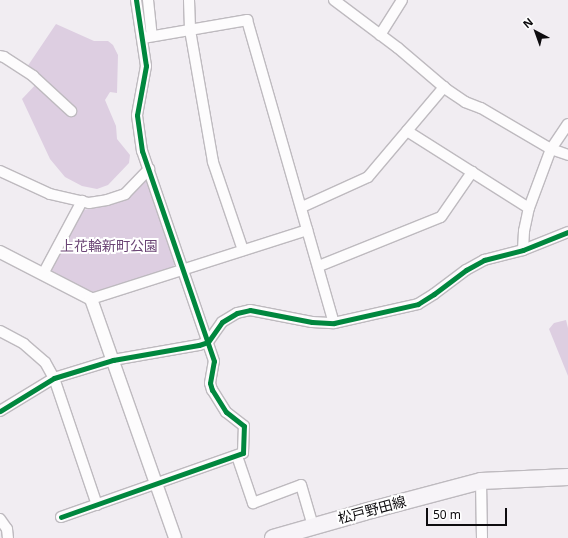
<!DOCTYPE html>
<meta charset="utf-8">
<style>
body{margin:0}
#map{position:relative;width:568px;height:538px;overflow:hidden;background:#f1edf2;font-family:"Noto Sans","Noto Sans JP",sans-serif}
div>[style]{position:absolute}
.green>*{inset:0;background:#ddcee1}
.roads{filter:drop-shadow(1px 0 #bebabf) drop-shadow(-1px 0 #bebabf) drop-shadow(0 1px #bebabf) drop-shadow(0 -1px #bebabf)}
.minor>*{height:10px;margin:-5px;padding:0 5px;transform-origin:5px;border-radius:5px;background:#fdfcfd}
.tertiary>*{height:12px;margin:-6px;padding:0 6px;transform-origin:6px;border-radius:6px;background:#fdfcfd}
.primary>*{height:16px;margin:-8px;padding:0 8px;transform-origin:8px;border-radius:8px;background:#f7f4f8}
.cycleway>*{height:5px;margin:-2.5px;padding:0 2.5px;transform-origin:2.5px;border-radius:2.5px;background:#00873e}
span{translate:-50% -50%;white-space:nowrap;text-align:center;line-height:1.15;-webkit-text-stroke:4px #fff;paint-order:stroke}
.park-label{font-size:14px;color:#6b4575}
.street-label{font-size:14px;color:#0e0c0f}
.north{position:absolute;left:516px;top:12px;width:40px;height:40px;-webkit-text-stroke:3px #fff;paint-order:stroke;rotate:319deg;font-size:11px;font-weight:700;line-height:16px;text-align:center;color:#0e0c0f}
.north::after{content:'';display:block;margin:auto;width:14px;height:18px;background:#0e0c0f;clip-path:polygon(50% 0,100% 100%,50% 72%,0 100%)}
.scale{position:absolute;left:426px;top:508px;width:81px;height:18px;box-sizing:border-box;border:2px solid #0e0c0f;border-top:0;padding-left:5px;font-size:12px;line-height:14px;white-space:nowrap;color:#0e0c0f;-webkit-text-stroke:3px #fff;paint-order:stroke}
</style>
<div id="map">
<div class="green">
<i style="clip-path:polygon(56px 24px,94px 41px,108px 41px,113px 45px,118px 55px,117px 93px,110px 92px,105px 100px,116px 126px,117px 139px,130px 155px,129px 163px,108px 185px,97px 189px,82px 186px,65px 177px,50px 159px,22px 99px,41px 79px,27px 67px)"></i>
<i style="clip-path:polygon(145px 181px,149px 182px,176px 262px,173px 267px,93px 292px,53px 274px,51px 268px,83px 210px,105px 206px,128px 199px)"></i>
<i style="clip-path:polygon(566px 320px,568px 328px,568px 376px,549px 329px,554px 323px)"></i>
</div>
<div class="roads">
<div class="minor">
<i style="left:148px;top:0;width:36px;rotate:84deg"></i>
<i style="left:189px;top:0;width:30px;rotate:88deg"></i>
<i style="left:190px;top:30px;width:134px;rotate:80.1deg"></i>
<i style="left:213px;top:162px;width:93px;rotate:71.2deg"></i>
<i style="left:334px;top:0;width:80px;rotate:36.9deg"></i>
<i style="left:398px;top:48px;width:63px;rotate:40.5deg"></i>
<i style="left:446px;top:89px;width:23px;rotate:34deg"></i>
<i style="left:465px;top:102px;width:17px;rotate:21deg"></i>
<i style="left:481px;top:108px;width:81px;rotate:30.4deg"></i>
<i style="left:551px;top:149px;width:18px;rotate:19deg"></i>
<i style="left:380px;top:35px;width:41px;rotate:-57.8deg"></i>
<i style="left:143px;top:38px;width:106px;rotate:-9.8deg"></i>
<i style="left:247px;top:20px;width:315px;rotate:74deg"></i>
<i style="left:0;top:56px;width:4px;rotate:14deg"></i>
<i style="left:4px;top:57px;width:35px;rotate:33deg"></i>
<i style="left:33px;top:76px;width:52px;rotate:42.6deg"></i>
<i style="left:407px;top:131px;width:144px;rotate:32.3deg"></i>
<i style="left:0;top:171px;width:55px;rotate:24.7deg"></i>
<i style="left:50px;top:194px;width:40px;rotate:13deg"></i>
<i style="left:89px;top:203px;width:18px;rotate:-9deg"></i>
<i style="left:107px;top:200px;width:19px;rotate:-18deg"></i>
<i style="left:125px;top:194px;width:35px;rotate:-46deg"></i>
<i style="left:302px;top:207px;width:72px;rotate:-24.4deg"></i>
<i style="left:368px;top:177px;width:118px;rotate:-49.8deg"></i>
<i style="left:523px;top:250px;width:19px;rotate:-87deg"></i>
<i style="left:524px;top:231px;width:24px;rotate:-78deg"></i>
<i style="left:529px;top:208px;width:63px;rotate:-69.6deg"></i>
<i style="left:551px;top:149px;width:30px;rotate:-56deg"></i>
<i style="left:319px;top:266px;width:131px;rotate:-21.9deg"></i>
<i style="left:441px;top:217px;width:55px;rotate:-55.4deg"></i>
<i style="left:43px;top:274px;width:83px;rotate:-61.9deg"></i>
<i style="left:91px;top:299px;width:227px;rotate:-17.7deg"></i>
<i style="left:0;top:331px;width:27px;rotate:28deg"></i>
<i style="left:24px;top:344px;width:28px;rotate:41deg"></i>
<i style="left:45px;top:362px;width:18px;rotate:61deg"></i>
<i style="left:54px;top:378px;width:134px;rotate:71.3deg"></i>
<i style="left:0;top:411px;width:63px;rotate:-31.4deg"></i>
<i style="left:54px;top:378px;width:62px;rotate:-17deg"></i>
<i style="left:113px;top:360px;width:87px;rotate:-9.9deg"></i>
<i style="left:199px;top:345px;width:9px;rotate:-18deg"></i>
<i style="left:208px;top:342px;width:24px;rotate:-55deg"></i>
<i style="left:222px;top:322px;width:17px;rotate:-31deg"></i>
<i style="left:237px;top:313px;width:13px;rotate:-13deg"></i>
<i style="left:250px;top:310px;width:63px;rotate:11deg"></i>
<i style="left:312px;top:322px;width:22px;rotate:3deg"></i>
<i style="left:334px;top:323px;width:86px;rotate:-12.7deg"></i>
<i style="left:418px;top:304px;width:19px;rotate:-32deg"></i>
<i style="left:434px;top:294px;width:40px;rotate:-37deg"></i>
<i style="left:466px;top:270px;width:21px;rotate:-29deg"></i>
<i style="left:484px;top:260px;width:40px;rotate:-14.4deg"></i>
<i style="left:523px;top:250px;width:48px;rotate:-21.8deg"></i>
<i style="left:237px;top:456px;width:50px;rotate:71.2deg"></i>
<i style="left:253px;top:503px;width:51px;rotate:-20.6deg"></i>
<i style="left:301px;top:485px;width:43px;rotate:73.7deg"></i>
<i style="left:481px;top:481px;width:57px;rotate:89deg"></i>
<i style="left:61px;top:517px;width:193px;rotate:-19.4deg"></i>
<i style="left:243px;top:453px;width:27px;rotate:-88deg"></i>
<i style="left:244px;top:426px;width:23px;rotate:-142deg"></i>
<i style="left:226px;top:412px;width:26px;rotate:-122deg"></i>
<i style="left:212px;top:390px;width:7px;rotate:-106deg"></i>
<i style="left:210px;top:383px;width:22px;rotate:-80deg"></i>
<i style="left:214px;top:361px;width:222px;rotate:-108.9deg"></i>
<i style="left:142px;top:151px;width:36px;rotate:-98deg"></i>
<i style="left:137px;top:115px;width:50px;rotate:-79.6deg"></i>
<i style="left:146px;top:66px;width:67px;rotate:-98.6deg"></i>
<i style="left:0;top:519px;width:12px;rotate:55deg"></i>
<i style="left:7px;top:529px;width:9px;rotate:84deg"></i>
</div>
<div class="tertiary">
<i style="left:0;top:252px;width:102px;rotate:27.3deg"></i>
<i style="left:91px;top:299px;width:253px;rotate:70.6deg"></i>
</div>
<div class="primary">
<i style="left:273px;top:538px;width:95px;rotate:-15.9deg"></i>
<i style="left:364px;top:512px;width:121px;rotate:-14.8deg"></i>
<i style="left:481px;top:481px;width:87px;rotate:-2.6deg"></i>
</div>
</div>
<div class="cycleway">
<i style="left:0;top:411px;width:63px;rotate:-31.4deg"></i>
<i style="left:54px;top:378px;width:62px;rotate:-17deg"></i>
<i style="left:113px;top:360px;width:87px;rotate:-9.9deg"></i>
<i style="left:199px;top:345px;width:9px;rotate:-18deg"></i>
<i style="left:208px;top:342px;width:24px;rotate:-55deg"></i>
<i style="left:222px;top:322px;width:17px;rotate:-31deg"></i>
<i style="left:237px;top:313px;width:13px;rotate:-13deg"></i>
<i style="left:250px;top:310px;width:63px;rotate:11deg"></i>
<i style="left:312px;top:322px;width:22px;rotate:3deg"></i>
<i style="left:334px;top:323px;width:86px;rotate:-12.7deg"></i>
<i style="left:418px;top:304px;width:19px;rotate:-32deg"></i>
<i style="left:434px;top:294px;width:40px;rotate:-37deg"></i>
<i style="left:466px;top:270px;width:21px;rotate:-29deg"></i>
<i style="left:484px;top:260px;width:40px;rotate:-14.4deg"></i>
<i style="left:523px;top:250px;width:48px;rotate:-21.8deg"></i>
<i style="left:61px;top:517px;width:193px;rotate:-19.4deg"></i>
<i style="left:243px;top:453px;width:27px;rotate:-88deg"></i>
<i style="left:244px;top:426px;width:23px;rotate:-142deg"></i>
<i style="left:226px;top:412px;width:26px;rotate:-122deg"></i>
<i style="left:212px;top:390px;width:7px;rotate:-106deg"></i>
<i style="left:210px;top:383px;width:22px;rotate:-80deg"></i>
<i style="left:214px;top:361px;width:222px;rotate:-108.9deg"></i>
<i style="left:142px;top:151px;width:36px;rotate:-98deg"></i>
<i style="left:137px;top:115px;width:50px;rotate:-79.6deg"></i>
<i style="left:146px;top:66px;width:67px;rotate:-98.6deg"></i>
</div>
<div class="park-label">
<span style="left:109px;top:246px">上花輪新町公園</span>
</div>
<div class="street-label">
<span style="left:372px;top:510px;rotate:-15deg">松戸野田線</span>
</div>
<div class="north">N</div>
<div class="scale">50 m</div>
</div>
